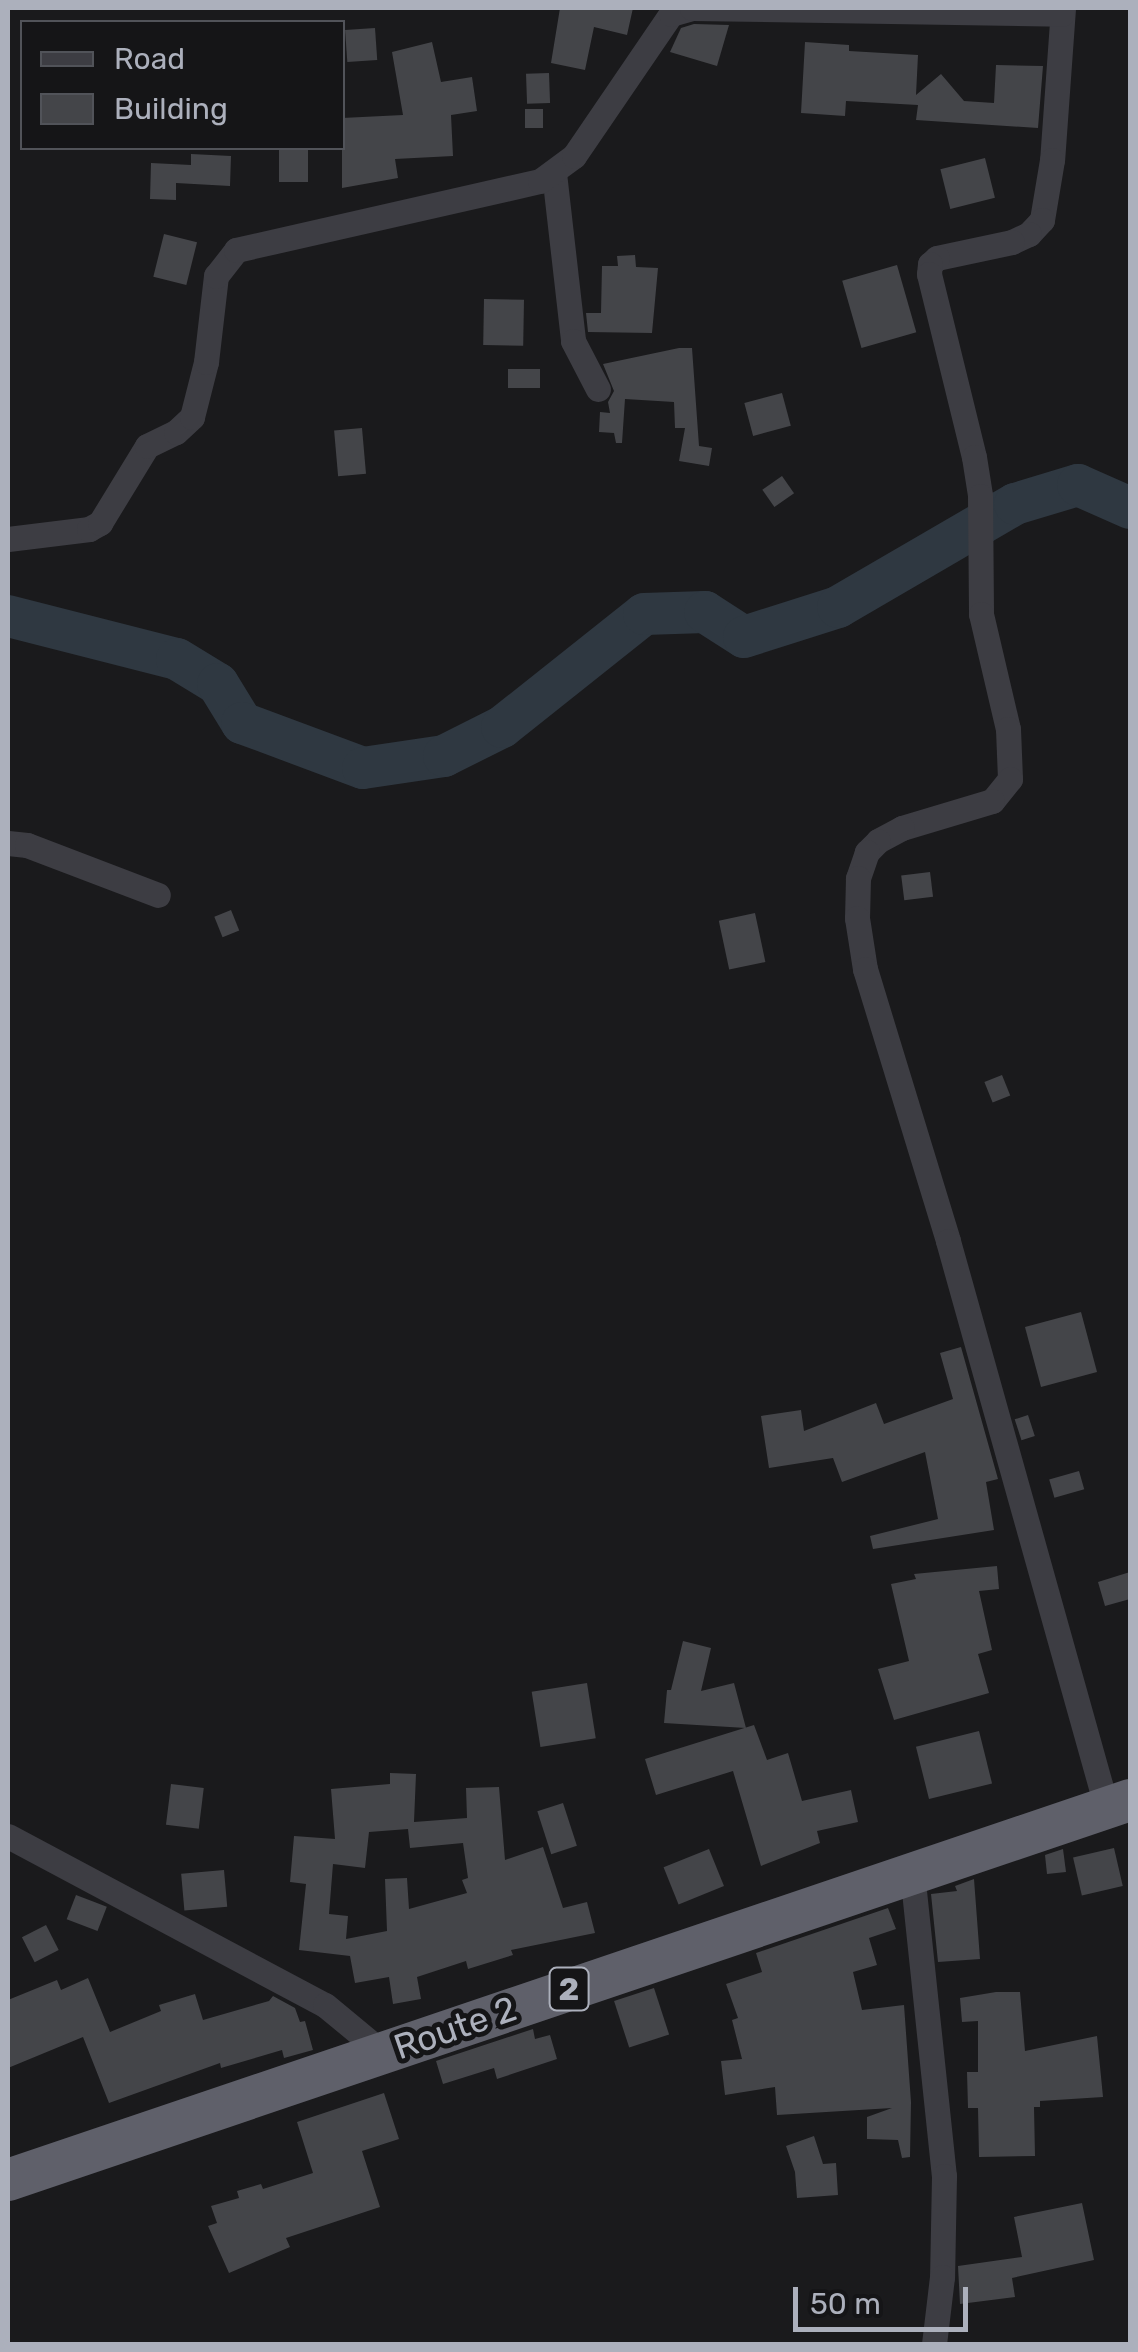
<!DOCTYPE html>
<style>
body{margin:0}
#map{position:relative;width:1138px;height:2352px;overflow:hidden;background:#1a1a1c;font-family:Rubik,sans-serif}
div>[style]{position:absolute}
.river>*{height:42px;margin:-21px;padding:0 21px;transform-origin:21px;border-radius:21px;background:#2f3841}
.building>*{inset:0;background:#444549;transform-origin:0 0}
.minor>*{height:25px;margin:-12.5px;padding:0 12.5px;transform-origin:12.5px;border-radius:12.5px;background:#3d3d43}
.trunk>*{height:42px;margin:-21px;padding:0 21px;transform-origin:21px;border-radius:21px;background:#5f606a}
span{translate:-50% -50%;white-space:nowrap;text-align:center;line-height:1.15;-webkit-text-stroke:10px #151517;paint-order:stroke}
.shield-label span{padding:2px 8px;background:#151517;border:2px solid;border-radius:8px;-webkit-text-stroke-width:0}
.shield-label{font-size:32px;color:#acb0bc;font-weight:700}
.street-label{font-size:35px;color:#acb0bc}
.frame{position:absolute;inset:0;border:10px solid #acb0bc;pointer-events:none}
.legend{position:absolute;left:20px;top:20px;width:325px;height:130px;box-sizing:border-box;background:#151517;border:2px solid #515359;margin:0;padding:12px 18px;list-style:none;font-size:30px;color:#acb0bc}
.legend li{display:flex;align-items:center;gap:20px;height:50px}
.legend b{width:50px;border:2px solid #515359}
.scale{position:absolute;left:793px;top:2287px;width:175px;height:45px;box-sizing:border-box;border:5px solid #acb0bc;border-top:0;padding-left:12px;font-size:30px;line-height:35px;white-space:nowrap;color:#acb0bc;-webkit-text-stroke:8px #151517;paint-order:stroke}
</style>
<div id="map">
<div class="river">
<i style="left:8px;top:616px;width:174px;rotate:14.3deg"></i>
<i style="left:177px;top:659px;width:48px;rotate:31.4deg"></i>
<i style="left:218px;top:684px;width:46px;rotate:58.4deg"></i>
<i style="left:242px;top:723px;width:129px;rotate:20.4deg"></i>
<i style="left:363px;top:768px;width:82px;rotate:-8.4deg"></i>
<i style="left:444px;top:756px;width:65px;rotate:-26.6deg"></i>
<i style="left:502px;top:727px;width:181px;rotate:-38.5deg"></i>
<i style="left:644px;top:614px;width:61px;rotate:-1.9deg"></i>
<i style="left:705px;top:612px;width:46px;rotate:32.7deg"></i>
<i style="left:744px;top:637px;width:99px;rotate:-17.7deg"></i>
<i style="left:838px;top:607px;width:205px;rotate:-30.2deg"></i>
<i style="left:1015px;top:504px;width:66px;rotate:-16.8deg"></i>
<i style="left:1078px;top:485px;width:57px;rotate:23.9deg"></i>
</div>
<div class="building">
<i style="clip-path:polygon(560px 8px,633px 8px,627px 35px,594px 27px,585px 70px,551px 63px)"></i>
<i style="clip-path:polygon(694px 24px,729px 25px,717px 66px,670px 52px,681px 28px)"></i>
<i style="left:375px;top:28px;width:32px;height:30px;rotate:86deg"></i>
<i style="clip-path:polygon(432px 42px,441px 82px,472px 77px,477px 111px,451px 115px,453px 156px,395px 159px,398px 178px,342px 188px,342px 118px,403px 115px,392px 52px)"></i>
<i style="clip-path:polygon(805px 42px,849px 45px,849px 51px,918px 55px,916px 95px,941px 74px,964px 101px,994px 103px,996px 65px,1043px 66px,1038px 128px,916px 120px,918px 105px,846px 101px,845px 116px,801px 113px)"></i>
<i style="left:549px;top:73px;width:30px;height:23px;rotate:88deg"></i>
<i style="left:525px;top:109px;width:18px;height:19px"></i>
<i style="left:279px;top:148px;width:29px;height:34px"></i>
<i style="clip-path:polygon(191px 154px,231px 156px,230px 186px,176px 183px,176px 200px,150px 199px,151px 163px,191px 165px)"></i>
<i style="left:985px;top:158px;width:41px;height:46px;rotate:76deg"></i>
<i style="left:164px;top:234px;width:34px;height:44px;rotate:14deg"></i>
<i style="clip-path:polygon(635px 255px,636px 267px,658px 268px,652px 333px,588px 332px,586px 313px,601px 313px,602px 266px,618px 266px,617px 256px)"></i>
<i style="left:897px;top:265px;width:70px;height:57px;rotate:74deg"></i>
<i style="left:484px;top:299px;width:40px;height:46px;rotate:1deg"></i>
<i style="clip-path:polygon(679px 348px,692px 348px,699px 446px,712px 448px,709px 466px,679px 461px,685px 428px,675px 428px,674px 402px,625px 399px,622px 443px,616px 443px,614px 433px,599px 432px,600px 412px,610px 413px,608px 402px,614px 391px,603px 364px)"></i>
<i style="left:508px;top:369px;width:32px;height:19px"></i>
<i style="left:782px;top:393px;width:34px;height:39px;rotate:75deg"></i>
<i style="left:362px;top:428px;width:46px;height:28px;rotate:85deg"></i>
<i style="left:782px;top:476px;width:21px;height:24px;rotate:55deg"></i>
<i style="left:930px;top:872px;width:25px;height:29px;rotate:83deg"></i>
<i style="left:231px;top:910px;width:22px;height:18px;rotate:68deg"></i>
<i style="left:755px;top:913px;width:50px;height:37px;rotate:78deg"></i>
<i style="left:1002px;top:1075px;width:22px;height:19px;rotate:68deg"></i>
<i style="left:1081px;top:1312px;width:62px;height:58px;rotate:75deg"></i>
<i style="clip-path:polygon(961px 1347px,998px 1479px,986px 1482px,994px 1530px,873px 1549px,870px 1536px,938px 1519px,925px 1452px,842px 1482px,833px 1458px,769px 1468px,761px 1416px,801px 1410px,804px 1431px,876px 1403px,884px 1424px,953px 1399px,940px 1353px)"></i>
<i style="left:1028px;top:1415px;width:22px;height:14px;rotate:72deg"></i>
<i style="left:1079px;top:1471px;width:19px;height:31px;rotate:74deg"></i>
<i style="clip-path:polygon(997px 1566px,999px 1589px,979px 1591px,992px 1650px,978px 1654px,989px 1693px,894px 1720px,878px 1669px,909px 1661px,891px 1584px,916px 1579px,914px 1574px)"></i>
<i style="clip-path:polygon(1130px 1572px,1130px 1599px,1105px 1606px,1098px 1582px)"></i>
<i style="clip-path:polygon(683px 1641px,711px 1648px,701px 1691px,734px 1683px,746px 1728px,664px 1723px,667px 1690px,671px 1690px)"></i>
<i style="left:587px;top:1683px;width:56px;height:56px;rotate:81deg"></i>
<i style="clip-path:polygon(754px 1725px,767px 1760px,788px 1753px,802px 1801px,851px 1790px,858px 1822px,817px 1831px,820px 1843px,761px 1866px,733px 1771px,656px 1795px,645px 1759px)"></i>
<i style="left:979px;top:1731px;width:54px;height:65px;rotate:76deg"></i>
<i style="clip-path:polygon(evenodd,390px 1773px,416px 1774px,414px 1822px,467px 1818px,466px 1788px,499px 1787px,505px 1860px,543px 1847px,563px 1908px,587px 1902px,595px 1933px,511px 1950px,513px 1955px,468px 1969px,466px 1961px,417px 1977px,421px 1999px,393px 2004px,389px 1977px,355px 1983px,350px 1956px,299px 1950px,306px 1884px,290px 1882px,294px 1836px,335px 1839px,331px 1789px,390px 1784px,390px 1773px,408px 1829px,410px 1848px,463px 1843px,468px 1878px,462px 1880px,467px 1893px,409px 1909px,407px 1878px,385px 1879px,387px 1931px,346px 1939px,348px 1916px,329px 1914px,333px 1864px,365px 1868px,369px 1832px,408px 1829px)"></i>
<i style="left:171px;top:1784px;width:33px;height:41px;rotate:7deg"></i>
<i style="left:563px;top:1803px;width:45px;height:27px;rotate:72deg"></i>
<i style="left:1114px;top:1848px;width:39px;height:42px;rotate:77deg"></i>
<i style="left:709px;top:1849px;width:40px;height:49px;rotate:68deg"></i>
<i style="clip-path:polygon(1063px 1849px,1066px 1872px,1047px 1874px,1045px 1855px)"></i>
<i style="left:224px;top:1870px;width:37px;height:43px;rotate:85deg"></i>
<i style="clip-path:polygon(974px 1879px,980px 1959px,938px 1962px,931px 1894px,957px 1891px,955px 1886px)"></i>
<i style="left:76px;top:1895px;width:33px;height:26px;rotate:21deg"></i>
<i style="clip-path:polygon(888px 1908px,896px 1929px,869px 1938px,877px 1965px,853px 1972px,862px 2010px,904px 2005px,911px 2102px,910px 2157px,902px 2158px,898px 2140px,867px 2139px,867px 2117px,892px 2108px,777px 2115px,775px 2087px,725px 2095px,721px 2061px,742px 2059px,732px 2020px,738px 2018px,726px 1984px,762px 1972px,756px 1953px)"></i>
<i style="left:46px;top:1925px;width:28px;height:27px;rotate:63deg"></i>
<i style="clip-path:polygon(88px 1978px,110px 2032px,161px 2011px,159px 2005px,195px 1994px,203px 2020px,269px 2001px,273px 1996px,295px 2008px,300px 2022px,305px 2021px,313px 2050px,284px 2058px,282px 2050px,221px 2068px,220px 2063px,109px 2103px,83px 2037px,8px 2068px,8px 2000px,57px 1980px,61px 1990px)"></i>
<i style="left:654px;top:1988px;width:49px;height:42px;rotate:72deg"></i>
<i style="clip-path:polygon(996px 1992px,1020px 1992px,1025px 2051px,1097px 2036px,1103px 2097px,1040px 2101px,1040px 2107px,1034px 2107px,1035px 2156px,979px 2157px,978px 2108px,968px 2108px,967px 2072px,978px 2072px,978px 2021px,962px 2022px,960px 1998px)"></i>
<i style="clip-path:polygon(533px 2029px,535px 2039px,550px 2035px,557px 2059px,497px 2079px,494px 2068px,443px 2084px,436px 2061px)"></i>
<i style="clip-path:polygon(384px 2093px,399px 2139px,362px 2151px,380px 2207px,286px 2238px,290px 2247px,229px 2273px,208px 2226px,217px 2223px,211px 2206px,239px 2198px,237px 2191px,261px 2184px,263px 2189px,313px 2173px,297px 2122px)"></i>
<i style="clip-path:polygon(814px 2136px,823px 2164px,836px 2163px,838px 2195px,797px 2198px,795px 2172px,786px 2146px)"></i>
<i style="clip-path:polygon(1082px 2203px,1094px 2260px,1012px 2278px,1015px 2297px,960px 2304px,958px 2266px,1022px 2257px,1014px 2217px)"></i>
</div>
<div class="minor">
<i style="left:1063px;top:8px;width:152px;rotate:94.1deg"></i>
<i style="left:1052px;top:160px;width:61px;rotate:99.5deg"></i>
<i style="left:1042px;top:220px;width:19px;rotate:133deg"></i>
<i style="left:1029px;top:234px;width:19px;rotate:155deg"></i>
<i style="left:1012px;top:242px;width:77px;rotate:168deg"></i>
<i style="left:937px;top:258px;width:9px;rotate:139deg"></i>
<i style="left:930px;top:264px;width:10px;rotate:96deg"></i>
<i style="left:929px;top:274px;width:188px;rotate:76.2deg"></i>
<i style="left:974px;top:457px;width:39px;rotate:81deg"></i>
<i style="left:980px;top:496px;width:118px;rotate:89.5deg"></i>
<i style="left:981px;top:614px;width:118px;rotate:76.8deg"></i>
<i style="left:1008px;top:729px;width:50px;rotate:87.7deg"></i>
<i style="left:1010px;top:779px;width:28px;rotate:129deg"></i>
<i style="left:992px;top:801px;width:94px;rotate:163.3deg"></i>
<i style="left:902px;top:828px;width:27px;rotate:152deg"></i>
<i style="left:878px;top:841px;width:16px;rotate:135deg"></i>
<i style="left:867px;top:852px;width:28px;rotate:109deg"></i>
<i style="left:858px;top:878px;width:40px;rotate:91.4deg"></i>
<i style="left:857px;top:918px;width:52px;rotate:81.1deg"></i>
<i style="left:865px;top:969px;width:284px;rotate:73deg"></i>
<i style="left:948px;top:1241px;width:590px;rotate:74.36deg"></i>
<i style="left:554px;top:173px;width:169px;rotate:83.5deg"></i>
<i style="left:573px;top:341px;width:54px;rotate:62.5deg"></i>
<i style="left:8px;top:539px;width:82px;rotate:-7deg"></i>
<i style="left:89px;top:529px;width:13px;rotate:-29deg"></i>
<i style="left:100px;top:523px;width:90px;rotate:-58.6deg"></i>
<i style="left:147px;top:446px;width:32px;rotate:-26deg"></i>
<i style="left:176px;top:432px;width:22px;rotate:-43deg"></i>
<i style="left:192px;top:417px;width:57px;rotate:-75.7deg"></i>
<i style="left:206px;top:362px;width:87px;rotate:-83.4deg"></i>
<i style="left:216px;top:276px;width:33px;rotate:-52deg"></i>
<i style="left:236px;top:250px;width:312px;rotate:-12.8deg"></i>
<i style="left:540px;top:181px;width:42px;rotate:-36.3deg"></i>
<i style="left:574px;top:156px;width:172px;rotate:-55.7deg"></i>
<i style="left:671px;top:14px;width:22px;rotate:-16deg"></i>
<i style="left:692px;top:8px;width:370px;rotate:0.9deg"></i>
<i style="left:8px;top:843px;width:19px;rotate:6deg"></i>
<i style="left:27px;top:845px;width:140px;rotate:20.9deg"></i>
<i style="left:8px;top:1836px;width:359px;rotate:28.1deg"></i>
<i style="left:325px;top:2005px;width:75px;rotate:39.6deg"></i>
<i style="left:912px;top:1872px;width:306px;rotate:84deg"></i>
<i style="left:944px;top:2176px;width:101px;rotate:91.1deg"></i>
<i style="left:942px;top:2277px;width:67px;rotate:96.8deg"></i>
</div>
<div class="trunk">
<i style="left:8px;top:2180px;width:1185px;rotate:-18.71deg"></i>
</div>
<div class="shield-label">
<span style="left:569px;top:1989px">2</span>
</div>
<div class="street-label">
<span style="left:455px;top:2028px;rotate:-19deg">Route 2</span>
</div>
<div class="frame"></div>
<ul class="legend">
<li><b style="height:12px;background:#3d3d43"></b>Road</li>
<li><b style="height:28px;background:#444549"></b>Building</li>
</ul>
<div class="scale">50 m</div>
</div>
